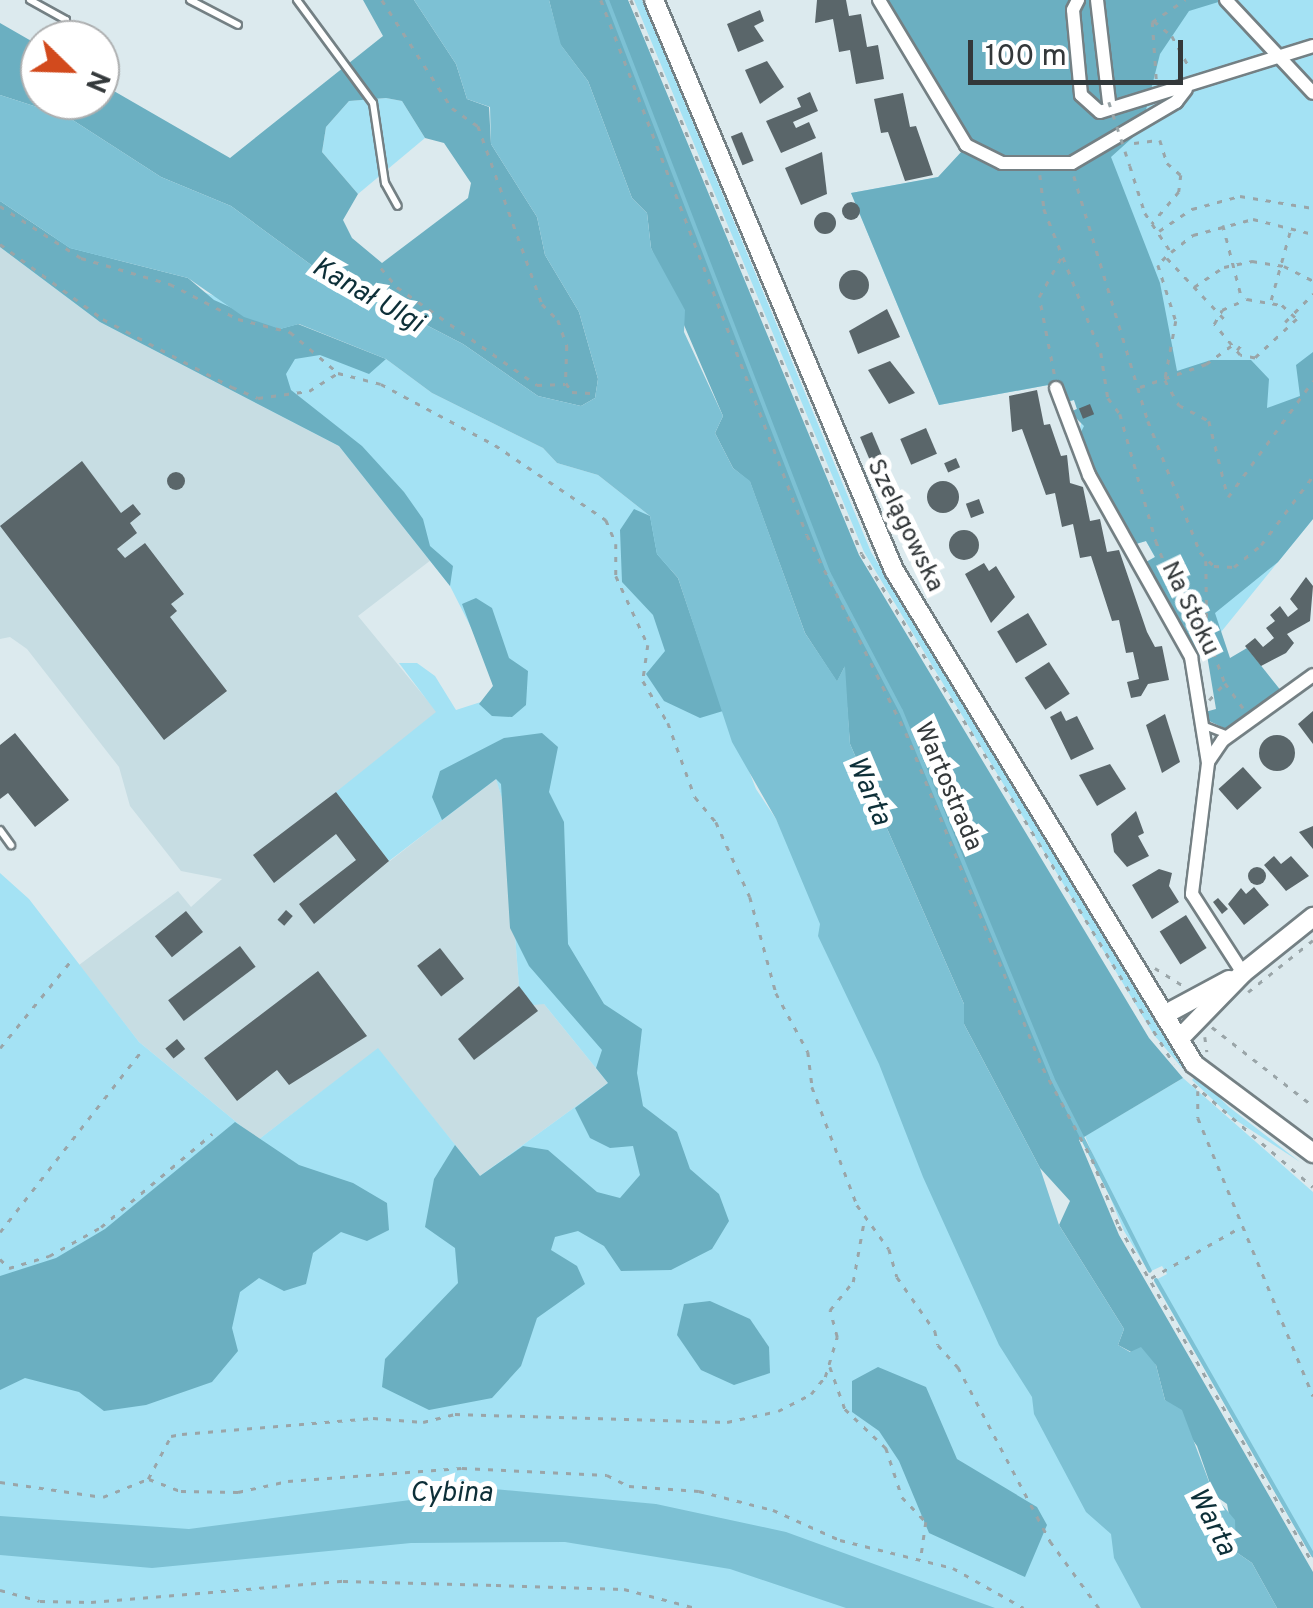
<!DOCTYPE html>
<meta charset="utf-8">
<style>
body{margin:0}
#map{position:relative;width:1313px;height:1608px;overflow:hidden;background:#dceaee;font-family:Overpass,sans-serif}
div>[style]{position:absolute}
.built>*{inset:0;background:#c7dde3}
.green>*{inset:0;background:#a4e2f4}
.forest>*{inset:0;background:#6bafc1}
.water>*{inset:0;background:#7dc1d4}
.stream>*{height:4px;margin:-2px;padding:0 2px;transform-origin:2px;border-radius:2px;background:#7dc1d4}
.building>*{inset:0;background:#5a666a;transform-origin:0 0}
.round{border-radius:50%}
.path>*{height:2.5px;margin-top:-1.25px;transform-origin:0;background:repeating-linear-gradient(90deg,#9aa5a8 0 5px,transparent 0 13px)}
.roads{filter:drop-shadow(2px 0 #748084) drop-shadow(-2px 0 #748084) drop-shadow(0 2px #748084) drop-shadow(0 -2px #748084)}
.lane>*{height:6px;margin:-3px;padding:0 3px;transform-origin:3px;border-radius:3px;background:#fff}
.street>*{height:12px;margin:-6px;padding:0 6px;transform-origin:6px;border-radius:6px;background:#fff}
.secondary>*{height:18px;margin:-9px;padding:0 9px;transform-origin:9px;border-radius:9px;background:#fff}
.path-bridge>*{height:2.5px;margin-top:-1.25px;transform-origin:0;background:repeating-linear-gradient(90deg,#9aa5a8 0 5px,transparent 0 13px)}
span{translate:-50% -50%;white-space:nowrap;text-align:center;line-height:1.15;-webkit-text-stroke:10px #fff;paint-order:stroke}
.street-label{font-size:25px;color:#33383a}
.water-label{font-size:28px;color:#0d2f38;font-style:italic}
.north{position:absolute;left:20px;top:20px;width:100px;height:100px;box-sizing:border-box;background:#fff;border:2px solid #adafb0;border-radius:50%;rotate:113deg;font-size:28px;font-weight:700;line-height:40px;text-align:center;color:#33383a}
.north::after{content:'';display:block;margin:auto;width:35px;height:45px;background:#d24a1d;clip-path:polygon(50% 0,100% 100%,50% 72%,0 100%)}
.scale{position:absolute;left:968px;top:40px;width:215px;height:45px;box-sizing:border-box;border:5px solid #33383a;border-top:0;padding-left:12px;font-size:30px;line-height:35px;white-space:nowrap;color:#33383a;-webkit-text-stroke:8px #fff;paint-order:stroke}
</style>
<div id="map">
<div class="built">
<i style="clip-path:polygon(0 247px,100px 322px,339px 446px,431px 560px,358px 616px,437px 712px,337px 792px,390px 861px,496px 778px,505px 808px,519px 986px,544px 1004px,608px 1083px,480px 1176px,378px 1049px,258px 1140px,139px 1042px,79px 965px,178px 891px,191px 907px,222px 879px,181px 871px,130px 806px,119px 767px,27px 649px,10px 637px,0 639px)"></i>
</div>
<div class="green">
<i style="clip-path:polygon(634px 0,642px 0,871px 552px,1160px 1031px,1187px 1065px,1183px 1069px,1154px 1035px,864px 552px)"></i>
<i style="clip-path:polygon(885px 0,1313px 0,1313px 519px,1221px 632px,1146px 562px,1155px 557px,1146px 541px,1136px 544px,1079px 432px,1082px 420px,1070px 412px,1077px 409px,1074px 400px,1066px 402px,1059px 383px,939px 405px,851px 193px,939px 177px,964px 149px)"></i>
<i style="clip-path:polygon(386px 98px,402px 101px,425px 138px,358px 194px,322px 152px,326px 127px,349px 101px)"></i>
<i style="clip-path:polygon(0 201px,48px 235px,386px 359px,432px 393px,543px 448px,557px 463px,598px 475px,650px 516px,756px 789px,776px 819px,1112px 1529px,1156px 1608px,974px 1608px,711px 1517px,293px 1531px,0 1526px,0 873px,29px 899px,139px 1042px,258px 1140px,378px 1048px,480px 1176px,608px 1083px,544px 1004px,533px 1005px,519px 986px,505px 808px,496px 779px,389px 861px,336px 792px,436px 712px,399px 663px,417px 663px,435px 676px,456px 710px,487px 700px,493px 686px,488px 661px,450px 586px,339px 446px,100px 322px,0 247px)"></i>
<i style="clip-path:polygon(1196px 1075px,1229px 1107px,1300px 1162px,1231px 1117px,1192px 1080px)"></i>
<i style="clip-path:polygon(1183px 1078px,1313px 1192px,1313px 1558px,1154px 1281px,1167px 1274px,1162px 1266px,1149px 1272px,1124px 1231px,1085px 1136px)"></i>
<i style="clip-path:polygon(538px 1526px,931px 1608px,0 1608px,0 1549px)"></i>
</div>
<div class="forest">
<i style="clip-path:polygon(evenodd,363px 0,414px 0,456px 64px,467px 99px,489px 107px,491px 144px,537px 217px,545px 255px,579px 312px,598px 379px,595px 398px,581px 406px,538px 396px,463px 344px,314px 267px,231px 206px,161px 177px,68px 117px,0 95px,0 23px,40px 46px,40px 100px,100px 100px,100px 83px,230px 158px,383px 36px,363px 0,386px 98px,402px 101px,425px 138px,444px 143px,471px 183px,468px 198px,382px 263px,352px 238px,343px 220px,358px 194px,322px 152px,326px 127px,349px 101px,386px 98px)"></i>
<i style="clip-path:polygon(549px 0,628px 0,859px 555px,1149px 1038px,1183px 1078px,1079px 1140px,1119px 1235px,1313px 1572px,1313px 1608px,1277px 1608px,1252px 1563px,1236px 1552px,1227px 1504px,1214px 1495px,1197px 1446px,1165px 1400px,1156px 1365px,1118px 1345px,1124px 1329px,1059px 1225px,1070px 1201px,1040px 1168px,964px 1024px,964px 1004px,850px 744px,844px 668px,837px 682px,805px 633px,750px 482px,733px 468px,715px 433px,723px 416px,651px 248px,647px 213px,632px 198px,588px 81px,560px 44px)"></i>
<i style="clip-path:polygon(885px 0,1225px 0,1189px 11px,1160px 54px,1141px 130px,1111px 157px,1160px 283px,1177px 371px,1211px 360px,1251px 360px,1269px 379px,1267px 408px,1300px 396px,1296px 365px,1313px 352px,1313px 519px,1278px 562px,1215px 613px,1230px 658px,1247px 648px,1282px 692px,1226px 729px,1207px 720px,1205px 712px,1216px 709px,1207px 655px,1195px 657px,1146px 562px,1155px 557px,1146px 541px,1136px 544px,1099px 485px,1080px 434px,1084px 426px,1070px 412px,1077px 409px,1074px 400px,1066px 402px,1059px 383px,939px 405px,851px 193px,938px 177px,963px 150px,981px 160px,985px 152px,967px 135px)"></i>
<i style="clip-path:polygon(0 201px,70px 248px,188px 278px,214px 300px,280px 329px,298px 324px,386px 359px,369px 374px,320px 355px,295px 359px,286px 374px,291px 390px,362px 446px,404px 492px,423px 519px,430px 546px,453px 566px,450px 586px,339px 446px,100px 322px,0 247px)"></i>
<i style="clip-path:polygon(634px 509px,650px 516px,657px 554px,678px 578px,723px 711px,700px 718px,664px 701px,646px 674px,665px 651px,653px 615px,622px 582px,620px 530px)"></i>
<i style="clip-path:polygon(476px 598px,492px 608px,509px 658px,528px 671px,526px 705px,512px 717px,492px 716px,479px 704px,493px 686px,462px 604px)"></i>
<i style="clip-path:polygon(542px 733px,558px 747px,549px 792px,564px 822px,568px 944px,604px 1004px,642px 1029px,637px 1073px,643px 1106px,677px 1132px,690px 1169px,719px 1194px,729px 1221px,712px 1249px,671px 1270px,621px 1271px,604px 1246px,578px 1231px,555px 1237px,551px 1250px,577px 1266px,585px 1284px,537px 1318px,521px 1366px,492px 1398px,429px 1410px,382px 1387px,385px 1359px,458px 1283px,455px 1248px,425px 1227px,434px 1179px,455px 1145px,480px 1176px,523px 1146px,548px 1150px,597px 1192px,620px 1198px,640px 1175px,633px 1146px,610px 1148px,590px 1138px,575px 1108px,608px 1083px,596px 1068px,602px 1050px,529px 966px,510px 928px,501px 784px,496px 779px,442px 820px,432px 797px,440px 771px,504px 738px)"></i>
<i style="clip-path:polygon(235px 1122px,299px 1165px,353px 1183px,387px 1203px,389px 1230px,367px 1241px,341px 1232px,313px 1253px,306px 1284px,284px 1291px,259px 1278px,240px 1292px,232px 1328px,238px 1351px,212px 1382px,146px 1405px,104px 1411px,79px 1392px,25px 1378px,0 1390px,0 1276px,56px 1258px,105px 1229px)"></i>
<i style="clip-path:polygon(710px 1301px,750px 1319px,769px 1347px,770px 1373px,734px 1385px,701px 1370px,677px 1335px,684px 1304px)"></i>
<i style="clip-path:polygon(878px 1367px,926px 1387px,957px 1459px,1037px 1507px,1047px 1525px,1025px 1577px,929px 1533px,899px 1461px,879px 1431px,852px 1412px,852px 1381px)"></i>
</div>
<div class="water">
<i style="clip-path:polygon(414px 0,549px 0,561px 45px,588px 81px,632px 198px,647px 213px,651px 248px,685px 310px,684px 332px,723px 416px,715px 433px,733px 468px,750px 481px,805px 633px,837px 681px,845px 666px,850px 744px,964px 1004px,964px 1024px,1040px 1168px,1059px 1225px,1124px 1329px,1118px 1345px,1130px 1352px,1141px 1347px,1156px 1365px,1165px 1400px,1182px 1410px,1214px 1495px,1235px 1520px,1236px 1552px,1252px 1563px,1277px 1608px,1141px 1608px,1114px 1558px,1111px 1534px,1086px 1512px,1034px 1414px,1032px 1397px,999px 1345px,923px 1177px,879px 1064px,818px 936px,820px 924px,776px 819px,732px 742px,678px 578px,657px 554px,650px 516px,598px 475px,557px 463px,543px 448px,432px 393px,386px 359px,299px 324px,280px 329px,244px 317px,188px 278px,70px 248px,0 201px,0 95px,68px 117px,161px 177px,231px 206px,314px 267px,463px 344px,538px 396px,581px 406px,595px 398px,598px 379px,579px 312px,545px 255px,537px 217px,491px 144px,490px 107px,467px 99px,456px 64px)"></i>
<i style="clip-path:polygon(494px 1489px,656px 1504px,786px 1532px,995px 1608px,846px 1608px,730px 1569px,565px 1542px,411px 1543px,152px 1568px,0 1555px,0 1516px,189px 1529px)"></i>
</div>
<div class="stream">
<i style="left:607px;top:0;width:615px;rotate:68.86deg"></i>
<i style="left:829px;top:574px;width:155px;rotate:62.3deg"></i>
<i style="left:901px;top:711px;width:397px;rotate:67.6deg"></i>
<i style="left:1052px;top:1078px;width:216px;rotate:63.1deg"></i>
<i style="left:1156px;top:1280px;width:317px;rotate:60.3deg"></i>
</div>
<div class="building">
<i style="clip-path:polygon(817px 0,846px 0,849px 16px,861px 14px,867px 47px,878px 45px,884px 79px,856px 84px,850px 50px,839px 52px,833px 19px,815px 23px)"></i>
<i style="clip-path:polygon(760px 10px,764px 21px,754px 26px,764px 41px,738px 52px,727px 24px)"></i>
<i style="clip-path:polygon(767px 61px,784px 87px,760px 104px,745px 70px)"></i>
<i style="clip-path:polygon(810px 92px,818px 111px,793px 122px,796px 128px,809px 122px,816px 138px,781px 153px,766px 121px,801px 107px,797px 98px)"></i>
<i style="clip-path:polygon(903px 93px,910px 127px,916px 126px,933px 175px,905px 181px,888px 132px,881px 133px,874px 99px)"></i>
<i style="left:742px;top:132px;width:31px;height:12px;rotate:68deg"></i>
<i style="clip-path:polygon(822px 152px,827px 194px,801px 205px,785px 168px)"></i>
<i class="round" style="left:842px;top:202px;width:18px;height:18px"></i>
<i class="round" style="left:814px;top:212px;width:22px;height:22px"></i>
<i class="round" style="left:839px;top:270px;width:30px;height:30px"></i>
<i style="clip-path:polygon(887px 309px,900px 337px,858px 354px,849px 331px)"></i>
<i style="clip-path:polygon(890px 361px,915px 393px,889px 404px,868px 370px)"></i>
<i style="clip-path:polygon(1037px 390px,1044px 425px,1050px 424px,1061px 456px,1067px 455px,1070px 483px,1083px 487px,1090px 521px,1100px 519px,1107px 552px,1119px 550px,1147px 632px,1155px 647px,1162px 646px,1169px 680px,1148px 684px,1141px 696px,1131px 698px,1127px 682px,1139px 679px,1133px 652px,1126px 653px,1119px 620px,1112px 621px,1091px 556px,1080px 558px,1073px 524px,1062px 527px,1055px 493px,1046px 495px,1022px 429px,1012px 432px,1009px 396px)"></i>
<i style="left:1090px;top:404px;width:11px;height:12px;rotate:68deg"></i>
<i style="left:926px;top:428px;width:28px;height:28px;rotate:67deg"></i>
<i style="left:872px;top:432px;width:26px;height:13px;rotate:67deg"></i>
<i style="left:956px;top:458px;width:10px;height:13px;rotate:66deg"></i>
<i style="clip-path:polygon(82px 461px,121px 513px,133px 504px,141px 514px,130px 523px,137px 533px,117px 549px,125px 558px,145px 543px,184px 594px,171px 604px,177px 611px,170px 617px,227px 691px,164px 740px,0 526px)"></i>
<i class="round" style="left:167px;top:472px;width:18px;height:18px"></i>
<i class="round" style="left:927px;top:481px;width:32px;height:32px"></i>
<i style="left:979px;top:499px;width:15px;height:14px;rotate:70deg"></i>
<i class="round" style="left:949px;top:530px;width:30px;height:30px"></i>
<i style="clip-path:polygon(984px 563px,989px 571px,996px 566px,1015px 597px,991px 623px,965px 574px)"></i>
<i style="clip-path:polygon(1306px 577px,1313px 586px,1310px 621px,1287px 634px,1294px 643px,1286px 653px,1261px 666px,1245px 646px,1255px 638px,1263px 647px,1274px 638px,1266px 628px,1275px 621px,1270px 615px,1280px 606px,1288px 617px,1298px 609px,1290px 599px)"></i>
<i style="left:1028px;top:613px;width:37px;height:36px;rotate:59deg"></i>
<i style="left:1049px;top:662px;width:38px;height:29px;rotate:57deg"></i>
<i style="clip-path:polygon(1061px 711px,1066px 721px,1077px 716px,1094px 749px,1071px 760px,1050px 717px)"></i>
<i style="clip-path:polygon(1313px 711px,1313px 744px,1298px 724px)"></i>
<i style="clip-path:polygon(1165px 714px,1180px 762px,1162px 773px,1146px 725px)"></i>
<i style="clip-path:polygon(15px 733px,69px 800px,35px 827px,8px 793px,0 799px,0 745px)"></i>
<i class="round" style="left:1259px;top:735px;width:36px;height:36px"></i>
<i style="clip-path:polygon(1110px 764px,1126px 789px,1097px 806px,1079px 775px)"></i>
<i style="left:1243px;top:767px;width:28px;height:33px;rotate:48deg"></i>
<i style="clip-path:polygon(336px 792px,389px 861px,314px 924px,299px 904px,356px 860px,336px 834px,274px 883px,253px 855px)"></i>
<i style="clip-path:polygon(1136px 811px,1144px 833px,1138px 836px,1149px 856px,1127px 867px,1114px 852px,1111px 834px)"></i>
<i style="clip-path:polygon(1313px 826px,1313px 849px,1299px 832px)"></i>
<i style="clip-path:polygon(1274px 856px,1281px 864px,1291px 856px,1309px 876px,1286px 891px,1264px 865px)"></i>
<i class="round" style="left:1248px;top:867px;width:18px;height:18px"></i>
<i style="clip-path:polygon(1159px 869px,1172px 873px,1169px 886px,1179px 902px,1152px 919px,1132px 885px)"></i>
<i style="clip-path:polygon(1254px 887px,1269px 905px,1244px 925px,1228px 904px,1241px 888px,1246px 894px)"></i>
<i style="clip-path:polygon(1218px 898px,1228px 909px,1222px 914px,1213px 902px)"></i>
<i style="left:286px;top:910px;width:9px;height:13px;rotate:41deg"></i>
<i style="left:186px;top:911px;width:27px;height:40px;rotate:51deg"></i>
<i style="left:1186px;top:915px;width:39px;height:31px;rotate:58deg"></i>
<i style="left:240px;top:946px;width:26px;height:90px;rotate:53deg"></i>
<i style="left:440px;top:948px;width:39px;height:29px;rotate:52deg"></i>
<i style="clip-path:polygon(318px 971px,367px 1036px,289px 1085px,277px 1070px,237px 1101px,204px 1058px)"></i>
<i style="clip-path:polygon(519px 986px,538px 1011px,474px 1060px,458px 1039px)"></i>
<i style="left:177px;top:1039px;width:13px;height:15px;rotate:51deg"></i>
</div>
<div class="path">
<i style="left:382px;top:0;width:129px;rotate:57.1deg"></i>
<i style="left:452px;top:108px;width:32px;rotate:35deg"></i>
<i style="left:478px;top:126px;width:189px;rotate:70.2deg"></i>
<i style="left:542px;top:304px;width:23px;rotate:45deg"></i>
<i style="left:558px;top:320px;width:28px;rotate:71deg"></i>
<i style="left:567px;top:346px;width:37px;rotate:92deg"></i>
<i style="left:566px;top:383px;width:11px;rotate:56deg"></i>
<i style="left:572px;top:392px;width:19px;rotate:3deg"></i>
<i style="left:601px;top:0;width:573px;rotate:68.94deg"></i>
<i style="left:807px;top:535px;width:221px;rotate:63.4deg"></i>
<i style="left:906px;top:733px;width:362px;rotate:67.8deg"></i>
<i style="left:1043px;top:1068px;width:103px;rotate:61.7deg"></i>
<i style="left:1092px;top:1159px;width:72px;rotate:68.1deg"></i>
<i style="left:1119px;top:1226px;width:389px;rotate:60.1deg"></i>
<i style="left:631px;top:0;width:600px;rotate:67.37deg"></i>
<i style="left:862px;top:554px;width:598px;rotate:58.54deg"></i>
<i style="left:1154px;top:21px;width:23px;rotate:40deg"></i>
<i style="left:1172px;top:36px;width:39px;rotate:61deg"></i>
<i style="left:1156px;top:79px;width:57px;rotate:-94deg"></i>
<i style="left:1152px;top:22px;width:40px;rotate:-34deg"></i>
<i style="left:1134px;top:143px;width:26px;rotate:-7deg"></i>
<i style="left:1160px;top:140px;width:24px;rotate:73deg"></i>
<i style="left:1167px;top:163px;width:18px;rotate:41deg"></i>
<i style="left:1181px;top:175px;width:17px;rotate:97deg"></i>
<i style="left:1179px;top:192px;width:42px;rotate:130.2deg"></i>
<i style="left:1130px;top:166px;width:49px;rotate:72.3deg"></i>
<i style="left:1145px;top:213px;width:47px;rotate:56.3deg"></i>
<i style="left:1171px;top:252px;width:28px;rotate:-38deg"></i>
<i style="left:1193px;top:235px;width:62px;rotate:-14.9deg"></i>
<i style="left:1253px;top:219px;width:62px;rotate:14deg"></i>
<i style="left:1040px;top:175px;width:34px;rotate:83deg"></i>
<i style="left:1044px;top:209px;width:155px;rotate:68.4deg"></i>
<i style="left:1101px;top:353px;width:46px;rotate:81.2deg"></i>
<i style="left:1108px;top:398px;width:20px;rotate:53deg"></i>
<i style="left:1120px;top:414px;width:132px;rotate:74.2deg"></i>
<i style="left:1156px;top:541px;width:47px;rotate:68.9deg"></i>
<i style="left:1173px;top:585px;width:21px;rotate:39deg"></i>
<i style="left:1189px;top:598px;width:43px;rotate:64deg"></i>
<i style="left:1208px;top:637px;width:13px;rotate:167deg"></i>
<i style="left:1074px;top:176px;width:256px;rotate:73.2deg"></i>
<i style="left:1148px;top:421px;width:141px;rotate:68.3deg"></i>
<i style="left:1200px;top:552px;width:20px;rotate:45deg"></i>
<i style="left:1214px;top:566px;width:20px;rotate:3deg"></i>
<i style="left:1234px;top:567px;width:35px;rotate:-39deg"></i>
<i style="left:1261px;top:545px;width:86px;rotate:-53deg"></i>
<i style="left:0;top:206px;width:96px;rotate:32.7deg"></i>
<i style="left:81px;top:258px;width:93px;rotate:16.3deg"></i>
<i style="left:170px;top:284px;width:76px;rotate:27.2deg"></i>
<i style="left:238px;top:319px;width:54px;rotate:14deg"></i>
<i style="left:290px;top:332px;width:62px;rotate:40.4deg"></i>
<i style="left:1223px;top:225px;width:76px;rotate:75.6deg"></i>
<i style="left:1159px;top:231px;width:40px;rotate:-34deg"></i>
<i style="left:1192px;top:209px;width:50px;rotate:-15.2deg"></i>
<i style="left:1240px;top:196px;width:74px;rotate:9.3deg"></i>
<i style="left:0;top:244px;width:127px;rotate:36.1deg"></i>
<i style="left:103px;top:319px;width:146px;rotate:27.8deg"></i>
<i style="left:232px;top:387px;width:28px;rotate:23deg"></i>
<i style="left:258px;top:398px;width:51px;rotate:-7.8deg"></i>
<i style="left:309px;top:391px;width:34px;rotate:-32deg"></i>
<i style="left:338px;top:373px;width:44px;rotate:14.3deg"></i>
<i style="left:381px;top:384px;width:129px;rotate:28.2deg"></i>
<i style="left:495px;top:445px;width:134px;rotate:34deg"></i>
<i style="left:606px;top:520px;width:26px;rotate:67deg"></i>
<i style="left:616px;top:544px;width:32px;rotate:90deg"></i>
<i style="left:616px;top:576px;width:76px;rotate:65.1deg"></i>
<i style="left:648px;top:645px;width:36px;rotate:98deg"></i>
<i style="left:643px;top:681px;width:49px;rotate:59.2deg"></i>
<i style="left:668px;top:723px;width:79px;rotate:70deg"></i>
<i style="left:695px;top:797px;width:33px;rotate:50deg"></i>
<i style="left:716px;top:822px;width:82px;rotate:65.6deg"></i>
<i style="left:750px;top:897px;width:99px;rotate:74.8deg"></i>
<i style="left:776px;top:993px;width:67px;rotate:61.5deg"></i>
<i style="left:808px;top:1052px;width:35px;rotate:83deg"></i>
<i style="left:812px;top:1087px;width:126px;rotate:69.1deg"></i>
<i style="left:857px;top:1205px;width:54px;rotate:54deg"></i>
<i style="left:889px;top:1249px;width:29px;rotate:74deg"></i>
<i style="left:897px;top:1277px;width:66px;rotate:54.9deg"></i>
<i style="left:935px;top:1331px;width:14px;rotate:78deg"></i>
<i style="left:938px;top:1345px;width:30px;rotate:48deg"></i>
<i style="left:958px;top:1367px;width:197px;rotate:62.1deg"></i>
<i style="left:1050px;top:1541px;width:83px;rotate:53.8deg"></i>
<i style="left:1166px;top:257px;width:11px;rotate:135deg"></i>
<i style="left:1158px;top:265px;width:59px;rotate:72.2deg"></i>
<i style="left:1176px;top:321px;width:60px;rotate:100.6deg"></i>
<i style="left:1165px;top:380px;width:29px;rotate:61deg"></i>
<i style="left:1179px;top:405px;width:34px;rotate:28deg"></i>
<i style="left:1209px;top:421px;width:78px;rotate:76deg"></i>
<i style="left:1228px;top:497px;width:144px;rotate:-53.8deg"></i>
<i style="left:1167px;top:258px;width:88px;rotate:46.8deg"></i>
<i style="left:381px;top:268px;width:25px;rotate:50deg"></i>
<i style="left:397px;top:287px;width:171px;rotate:35deg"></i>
<i style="left:537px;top:385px;width:28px;rotate:-2deg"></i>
<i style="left:1194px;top:287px;width:36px;rotate:-34deg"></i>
<i style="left:1224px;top:267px;width:29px;rotate:-12deg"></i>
<i style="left:1252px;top:261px;width:32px;rotate:9deg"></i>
<i style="left:1284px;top:266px;width:33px;rotate:27deg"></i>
<i style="left:1247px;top:299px;width:36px;rotate:10deg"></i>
<i style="left:1282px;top:305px;width:21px;rotate:43deg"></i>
<i style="left:1297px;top:319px;width:57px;rotate:137.1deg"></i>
<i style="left:1255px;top:358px;width:15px;rotate:-169deg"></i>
<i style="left:1240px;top:355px;width:40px;rotate:-130deg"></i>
<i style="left:1214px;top:324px;width:16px;rotate:-60deg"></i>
<i style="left:1222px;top:310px;width:27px;rotate:-24deg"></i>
<i style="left:1271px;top:300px;width:75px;rotate:-74.5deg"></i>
<i style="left:1285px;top:322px;width:40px;rotate:-45deg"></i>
<i style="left:1237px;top:350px;width:11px;rotate:-52deg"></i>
<i style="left:1054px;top:374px;width:78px;rotate:-101deg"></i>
<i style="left:1039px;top:297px;width:47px;rotate:-60.7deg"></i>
<i style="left:1140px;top:387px;width:70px;rotate:-19.2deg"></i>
<i style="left:1206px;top:364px;width:31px;rotate:-36deg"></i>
<i style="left:1206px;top:561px;width:71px;rotate:89.2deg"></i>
<i style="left:1209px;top:640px;width:46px;rotate:69.6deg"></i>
<i style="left:1225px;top:683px;width:31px;rotate:54deg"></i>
<i style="left:1209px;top:700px;width:22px;rotate:-47deg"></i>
<i style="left:1155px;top:968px;width:32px;rotate:32deg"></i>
<i style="left:1248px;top:992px;width:83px;rotate:-38.7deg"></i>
<i style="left:1212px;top:1027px;width:128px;rotate:38deg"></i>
<i style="left:1205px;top:1037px;width:15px;rotate:82deg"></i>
<i style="left:0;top:1048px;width:111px;rotate:-50.9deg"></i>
<i style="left:1193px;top:1084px;width:158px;rotate:40.6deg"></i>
<i style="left:1198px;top:1091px;width:27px;rotate:90deg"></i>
<i style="left:1198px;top:1118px;width:301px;rotate:67.5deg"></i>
<i style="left:0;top:1232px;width:231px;rotate:-52deg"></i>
<i style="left:0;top:1259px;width:13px;rotate:45deg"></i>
<i style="left:9px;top:1268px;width:42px;rotate:-16.7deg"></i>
<i style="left:49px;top:1256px;width:60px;rotate:-29.1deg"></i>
<i style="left:101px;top:1227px;width:145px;rotate:-40deg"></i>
<i style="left:1151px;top:1278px;width:101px;rotate:-29.6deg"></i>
<i style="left:830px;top:1367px;width:45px;rotate:70.3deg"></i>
<i style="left:845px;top:1409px;width:57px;rotate:43.6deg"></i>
<i style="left:886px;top:1448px;width:52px;rotate:71.9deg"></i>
<i style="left:902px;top:1497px;width:35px;rotate:46deg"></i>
<i style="left:926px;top:1522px;width:36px;rotate:98deg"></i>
<i style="left:149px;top:1479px;width:34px;rotate:21deg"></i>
<i style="left:181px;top:1491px;width:57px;rotate:1deg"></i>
<i style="left:238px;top:1492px;width:51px;rotate:-12.4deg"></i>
<i style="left:288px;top:1481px;width:174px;rotate:-4.3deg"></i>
<i style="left:462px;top:1468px;width:145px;rotate:2.8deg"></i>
<i style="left:607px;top:1475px;width:25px;rotate:27deg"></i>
<i style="left:629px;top:1486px;width:70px;rotate:4.1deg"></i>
<i style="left:699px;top:1491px;width:76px;rotate:14.4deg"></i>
<i style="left:773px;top:1510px;width:73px;rotate:24.1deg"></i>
<i style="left:840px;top:1540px;width:116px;rotate:13.9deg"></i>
<i style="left:953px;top:1568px;width:81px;rotate:29.4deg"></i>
<i style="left:0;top:1482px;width:104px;rotate:8.3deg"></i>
<i style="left:103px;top:1497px;width:48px;rotate:-21.8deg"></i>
<i style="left:148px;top:1479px;width:49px;rotate:-61.9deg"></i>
<i style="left:171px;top:1436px;width:11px;rotate:-10deg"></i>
<i style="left:182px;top:1434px;width:192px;rotate:-4.8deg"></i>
<i style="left:373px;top:1418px;width:50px;rotate:4.6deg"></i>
<i style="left:423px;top:1422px;width:33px;rotate:-14deg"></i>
<i style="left:455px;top:1414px;width:272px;rotate:1.7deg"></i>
<i style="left:727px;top:1422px;width:52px;rotate:-12.2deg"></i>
<i style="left:778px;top:1411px;width:37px;rotate:-27deg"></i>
<i style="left:811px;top:1394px;width:22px;rotate:-51deg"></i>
<i style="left:825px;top:1377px;width:42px;rotate:-73.3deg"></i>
<i style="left:837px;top:1337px;width:28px;rotate:-105deg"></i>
<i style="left:830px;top:1310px;width:36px;rotate:-51deg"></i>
<i style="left:853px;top:1282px;width:62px;rotate:-79.8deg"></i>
<i style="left:0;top:1590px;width:41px;rotate:15.4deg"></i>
<i style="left:40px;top:1601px;width:51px;rotate:1.1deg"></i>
<i style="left:91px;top:1602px;width:253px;rotate:-4.8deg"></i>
<i style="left:343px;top:1581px;width:153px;rotate:1.5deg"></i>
<i style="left:496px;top:1585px;width:128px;rotate:1.8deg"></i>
<i style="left:624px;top:1589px;width:74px;rotate:14.8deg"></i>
</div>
<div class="roads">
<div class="lane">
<i style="left:30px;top:0;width:41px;rotate:29.1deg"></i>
<i style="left:66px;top:20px;width:9px;rotate:90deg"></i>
<i style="left:190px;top:0;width:54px;rotate:27.5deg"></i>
<i style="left:297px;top:0;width:128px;rotate:53.6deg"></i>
<i style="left:373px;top:103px;width:81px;rotate:81.5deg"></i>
<i style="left:385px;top:183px;width:26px;rotate:61deg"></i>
<i style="left:1202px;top:725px;width:28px;rotate:21deg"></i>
<i style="left:0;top:830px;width:19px;rotate:54deg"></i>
</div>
<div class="street">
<i style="left:879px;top:0;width:169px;rotate:59deg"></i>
<i style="left:966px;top:145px;width:40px;rotate:26.6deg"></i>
<i style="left:1002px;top:163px;width:70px"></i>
<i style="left:1072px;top:163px;width:121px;rotate:-30.4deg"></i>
<i style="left:1176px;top:102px;width:16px;rotate:-52deg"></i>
<i style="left:1078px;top:0;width:11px;rotate:117deg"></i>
<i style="left:1073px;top:10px;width:85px;rotate:84.6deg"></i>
<i style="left:1081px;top:95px;width:25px;rotate:42deg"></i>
<i style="left:1100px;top:112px;width:223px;rotate:-17.2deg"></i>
<i style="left:1097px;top:0;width:103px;rotate:83.3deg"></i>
<i style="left:1226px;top:0;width:127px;rotate:46.9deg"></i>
<i style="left:1056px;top:388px;width:93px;rotate:69.2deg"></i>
<i style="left:1089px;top:475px;width:209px;rotate:60.7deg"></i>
<i style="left:1191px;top:657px;width:107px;rotate:80.9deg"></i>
<i style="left:1208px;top:763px;width:132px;rotate:97deg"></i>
<i style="left:1192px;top:894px;width:94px;rotate:57.2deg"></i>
<i style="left:1208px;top:762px;width:27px;rotate:-56deg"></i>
<i style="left:1223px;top:740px;width:111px;rotate:-35.8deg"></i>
</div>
<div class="secondary">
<i style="left:654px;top:0;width:618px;rotate:67.17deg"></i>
<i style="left:894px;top:570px;width:578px;rotate:58.73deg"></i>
<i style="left:1194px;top:1064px;width:149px;rotate:36.8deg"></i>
<i style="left:1164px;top:1015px;width:74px;rotate:-28.3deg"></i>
<i style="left:1180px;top:1038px;width:91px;rotate:-45.9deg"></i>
<i style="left:1243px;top:973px;width:90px;rotate:-38.7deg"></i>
</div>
</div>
<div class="path-bridge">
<i style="left:1109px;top:102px;width:67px;rotate:71.8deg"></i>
</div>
<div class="street-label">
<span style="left:904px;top:526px;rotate:64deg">Szelągowska</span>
<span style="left:1189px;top:609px;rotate:64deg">Na Stoku</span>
<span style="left:947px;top:787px;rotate:67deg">Wartostrada</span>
</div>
<div class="water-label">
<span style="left:367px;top:296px;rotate:30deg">Kanał Ulgi</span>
<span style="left:868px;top:791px;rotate:67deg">Warta</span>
<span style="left:451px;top:1494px">Cybina</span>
<span style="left:1211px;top:1522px;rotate:63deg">Warta</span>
</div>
<div class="north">N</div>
<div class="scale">100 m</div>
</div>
